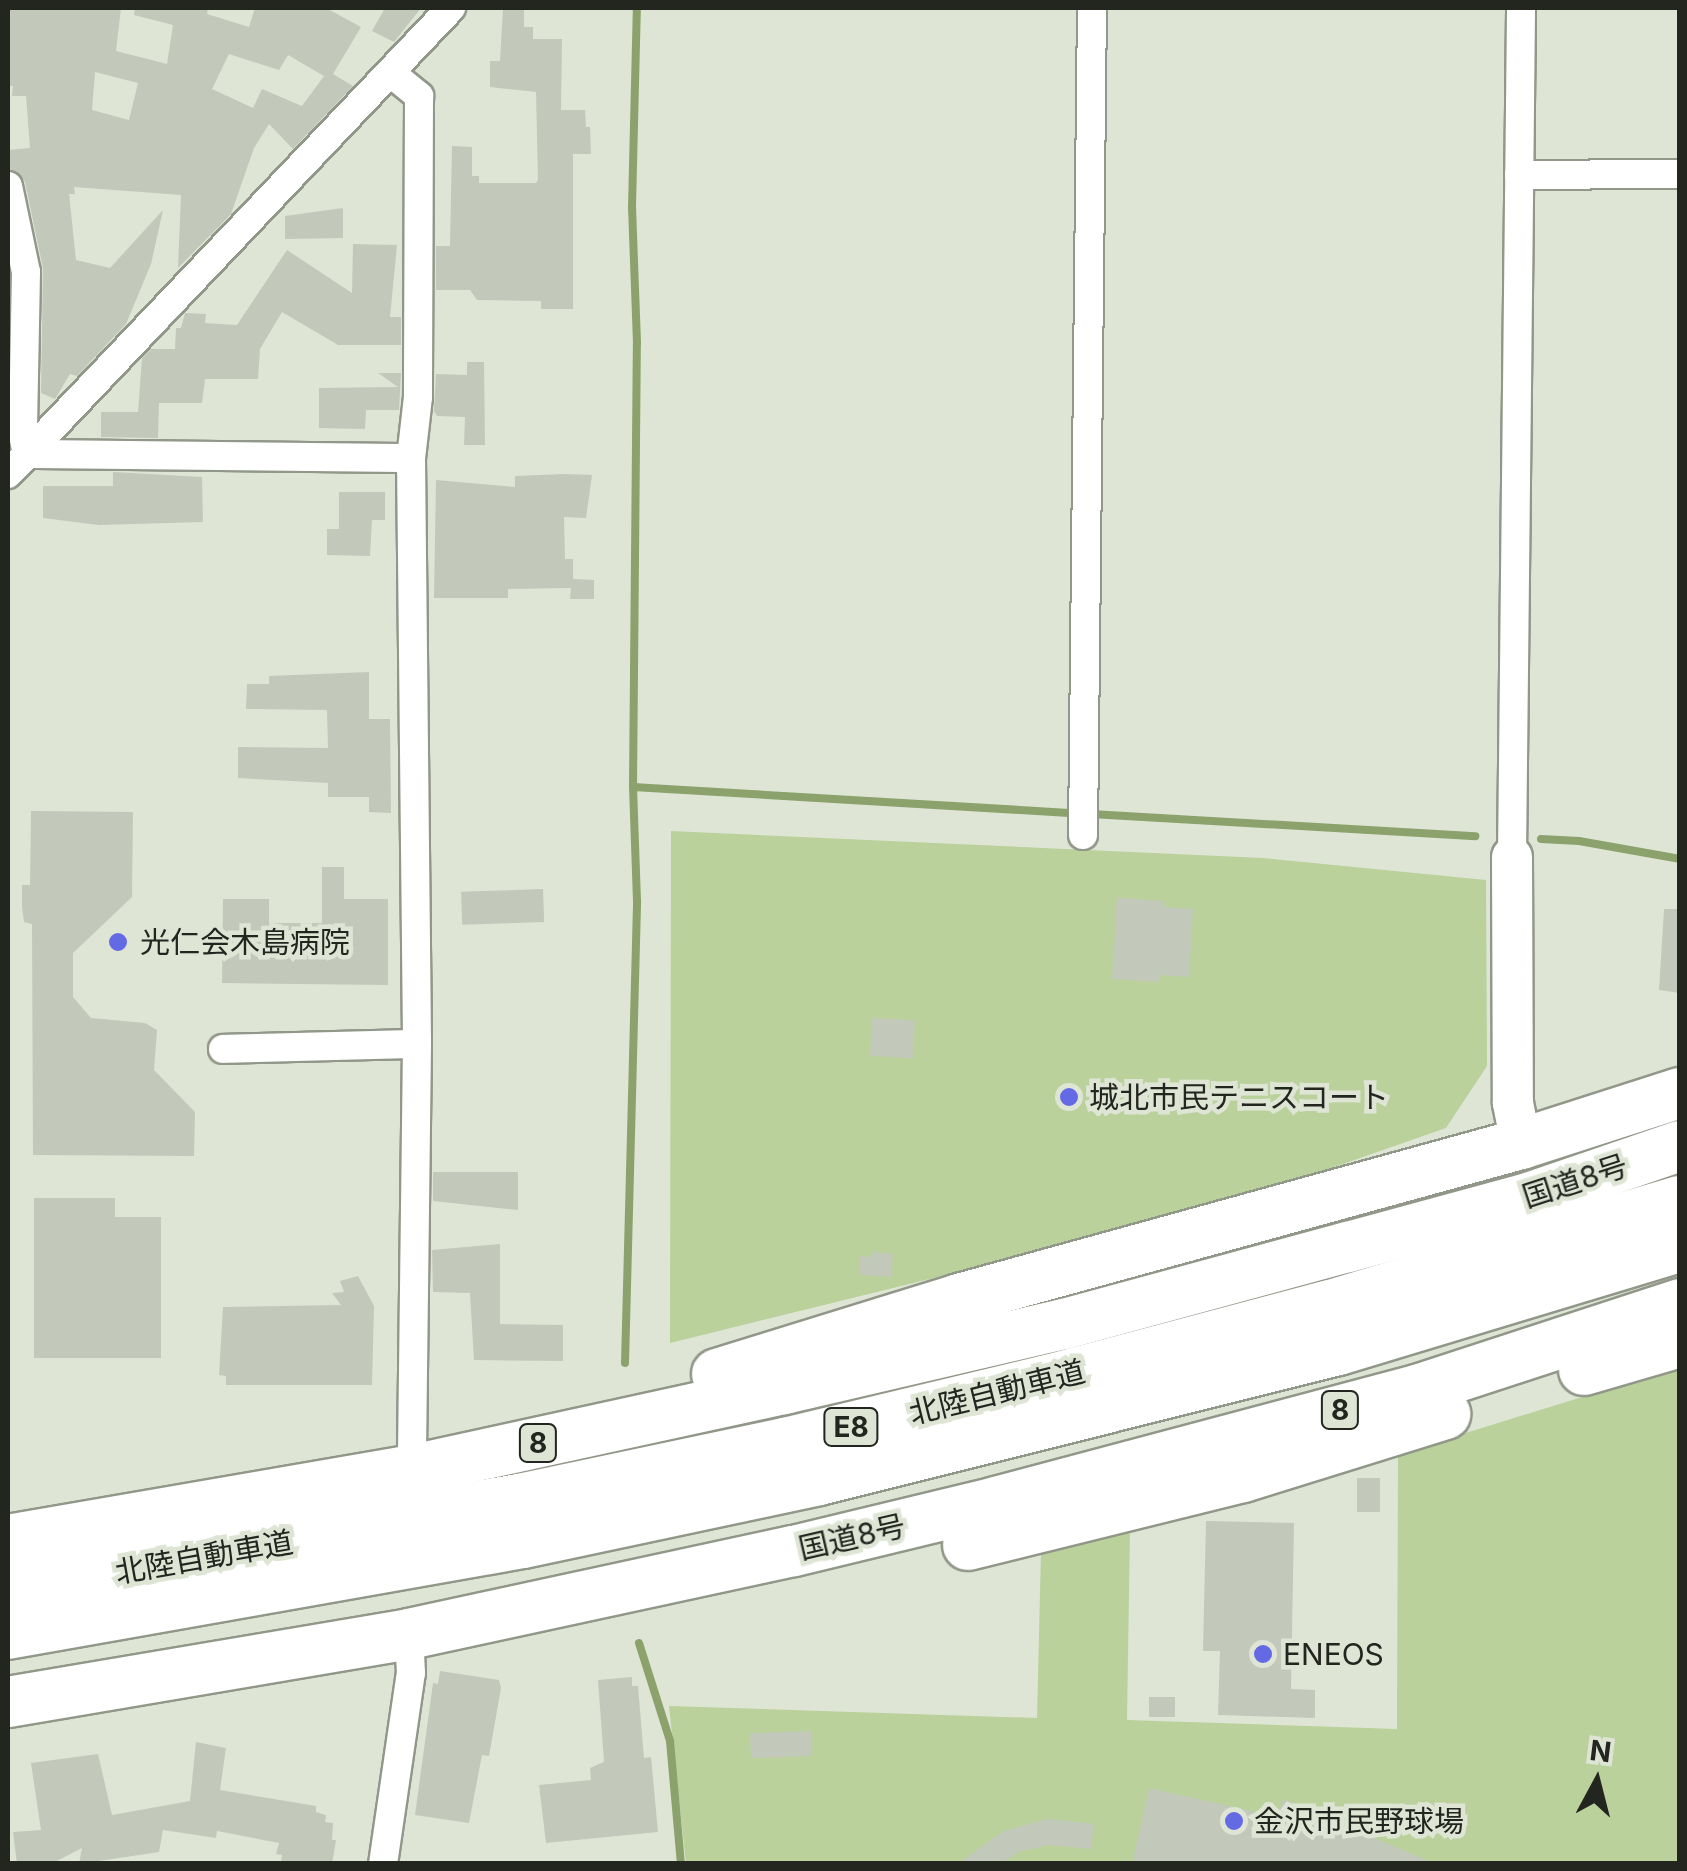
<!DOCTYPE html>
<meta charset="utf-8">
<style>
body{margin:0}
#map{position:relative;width:1687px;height:1871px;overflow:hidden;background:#dee5d5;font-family:Inter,"Noto Sans JP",sans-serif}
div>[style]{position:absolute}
.green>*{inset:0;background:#bad19c}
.stream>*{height:8px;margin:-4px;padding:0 4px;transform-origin:4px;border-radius:4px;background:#8ca26c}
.building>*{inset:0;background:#c3c9ba;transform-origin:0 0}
.roads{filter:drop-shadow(2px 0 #919789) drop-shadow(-2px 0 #919789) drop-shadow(0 2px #919789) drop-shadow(0 -2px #919789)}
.street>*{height:28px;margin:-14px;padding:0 14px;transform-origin:14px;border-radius:14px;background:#fff}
.secondary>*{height:40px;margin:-20px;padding:0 20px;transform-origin:20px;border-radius:20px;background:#fff}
.highway>*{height:50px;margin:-25px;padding:0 25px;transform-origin:25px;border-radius:25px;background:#fff}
.dots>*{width:28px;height:28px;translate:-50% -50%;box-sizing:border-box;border:5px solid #dee5d5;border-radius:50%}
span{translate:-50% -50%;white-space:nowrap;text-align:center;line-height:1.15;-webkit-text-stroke:9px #dee5d5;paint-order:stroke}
.shield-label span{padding:2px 8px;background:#dee5d5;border:2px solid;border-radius:8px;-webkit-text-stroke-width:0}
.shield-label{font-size:28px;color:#23251f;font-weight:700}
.poi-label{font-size:30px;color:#23251f}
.left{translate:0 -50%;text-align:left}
.street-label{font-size:30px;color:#23251f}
.frame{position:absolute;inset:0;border:10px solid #23251f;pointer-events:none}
.north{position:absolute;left:1547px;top:1731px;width:100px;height:100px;-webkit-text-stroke:8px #dee5d5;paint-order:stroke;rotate:7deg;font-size:28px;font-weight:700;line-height:40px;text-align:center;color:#23251f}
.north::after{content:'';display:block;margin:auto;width:35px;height:45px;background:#23251f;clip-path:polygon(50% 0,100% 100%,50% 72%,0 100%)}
</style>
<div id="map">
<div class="green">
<i style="clip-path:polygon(671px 831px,1263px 858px,1486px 880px,1487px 1066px,1446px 1128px,1266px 1191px,1161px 1222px,670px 1343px)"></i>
<i style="clip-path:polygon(1679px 1367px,1679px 1863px,686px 1863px,669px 1706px,1037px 1718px,1041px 1552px,1130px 1529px,1127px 1720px,1397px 1729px,1398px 1454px)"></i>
</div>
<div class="stream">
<i style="left:633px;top:787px;width:445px;rotate:3.4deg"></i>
<i style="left:1091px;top:814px;width:385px;rotate:3.3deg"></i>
<i style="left:1541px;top:839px;width:38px;rotate:3deg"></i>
<i style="left:1579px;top:841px;width:103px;rotate:10.1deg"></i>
<i style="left:625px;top:1363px;width:462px;rotate:-88.5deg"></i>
<i style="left:637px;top:901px;width:114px;rotate:-92deg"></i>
<i style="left:633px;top:787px;width:444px;rotate:-89.5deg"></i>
<i style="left:637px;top:343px;width:136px;rotate:-92.1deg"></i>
<i style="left:632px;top:207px;width:199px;rotate:-88.6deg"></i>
<i style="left:639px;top:1643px;width:103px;rotate:72.4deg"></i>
<i style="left:670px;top:1741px;width:123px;rotate:84.9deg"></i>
</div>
<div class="building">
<i style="clip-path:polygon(evenodd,8px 8px,121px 8px,116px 51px,167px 64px,173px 25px,134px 15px,135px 8px,208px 8px,207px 14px,249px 27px,255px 8px,326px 8px,361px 27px,333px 74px,353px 86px,293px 149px,269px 124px,254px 148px,231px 214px,178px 268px,181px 195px,74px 187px,75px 194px,69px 194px,76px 260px,110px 268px,163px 210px,151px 264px,126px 324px,77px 376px,70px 374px,55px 399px,41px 393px,43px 268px,25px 182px,20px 174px,8px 169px,8px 150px,30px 148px,26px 96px,12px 96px,13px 86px,9px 86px,8px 8px,229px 54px,279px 70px,288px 55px,324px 76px,302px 106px,262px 89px,253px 108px,212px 89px,229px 54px,8px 8px,95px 72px,138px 83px,129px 120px,92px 110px,95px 72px)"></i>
<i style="clip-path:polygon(385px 8px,421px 8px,394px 42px,372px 31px)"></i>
<i style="clip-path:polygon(503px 8px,524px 8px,524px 27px,533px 27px,533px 39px,562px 39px,561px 110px,585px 110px,586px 127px,590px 127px,591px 154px,573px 154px,573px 309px,541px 309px,541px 301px,477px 300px,470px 290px,436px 290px,436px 246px,450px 246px,452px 146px,472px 147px,472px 176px,479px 176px,479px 183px,536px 183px,538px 180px,536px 92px,490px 87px,490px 61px,500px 61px)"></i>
<i style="clip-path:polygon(343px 208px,343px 238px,285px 239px,285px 216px)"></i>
<i style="clip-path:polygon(353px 244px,397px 245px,390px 317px,401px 317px,401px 345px,338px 345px,282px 312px,260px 349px,258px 379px,205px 379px,202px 403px,159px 403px,158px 438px,101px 437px,101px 412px,138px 412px,142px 358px,151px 349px,175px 349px,176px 328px,181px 328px,185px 313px,206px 314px,205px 323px,237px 325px,287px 250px,352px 293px)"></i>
<i style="clip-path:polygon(467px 362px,484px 362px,485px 445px,464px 445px,465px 417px,437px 416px,434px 411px,436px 374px,467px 375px)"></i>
<i style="clip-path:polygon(378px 373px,401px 373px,399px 410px,366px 410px,365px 429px,319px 428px,319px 388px,398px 387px)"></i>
<i style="clip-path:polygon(113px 472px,202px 477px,203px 522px,99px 525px,43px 518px,43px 486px,113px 486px)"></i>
<i style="clip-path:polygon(565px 474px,592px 475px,586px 518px,564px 517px,565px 559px,573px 559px,573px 579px,594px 580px,594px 599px,570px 599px,571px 588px,508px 589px,508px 598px,434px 598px,436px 480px,515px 487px,515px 476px)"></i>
<i style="clip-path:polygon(339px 492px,385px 492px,385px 520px,372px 520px,370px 556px,327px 555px,327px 529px,339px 529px)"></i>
<i style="clip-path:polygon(369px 672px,369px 719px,390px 719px,391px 813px,369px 812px,369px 797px,328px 797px,328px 783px,238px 778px,238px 747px,328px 748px,327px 710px,246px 709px,247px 684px,269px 684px,269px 676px)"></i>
<i style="clip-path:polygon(31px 811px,133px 812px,132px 897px,73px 953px,73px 997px,91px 1018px,145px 1023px,157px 1030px,154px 1070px,195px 1112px,194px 1156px,33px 1155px,32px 924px,24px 922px,22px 907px,22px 885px,30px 885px)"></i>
<i style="clip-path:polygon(322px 867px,344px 867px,344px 899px,388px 899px,388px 985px,222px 983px,223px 899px,269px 899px,269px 923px,322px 923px)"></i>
<i style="left:543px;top:889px;width:33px;height:82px;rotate:88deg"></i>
<i style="clip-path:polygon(1117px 898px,1164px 901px,1164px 907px,1193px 909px,1189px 977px,1160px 975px,1159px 982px,1112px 979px)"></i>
<i style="clip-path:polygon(1664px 909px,1680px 909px,1680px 993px,1659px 990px)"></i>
<i style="left:872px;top:1018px;width:43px;height:38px;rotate:3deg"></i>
<i style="clip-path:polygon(433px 1172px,518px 1172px,518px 1210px,433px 1201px)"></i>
<i style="clip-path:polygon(34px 1198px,115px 1198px,115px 1217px,161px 1217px,161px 1358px,34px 1358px)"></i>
<i style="clip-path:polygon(500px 1244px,500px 1324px,563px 1325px,563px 1361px,474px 1360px,470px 1293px,433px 1292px,432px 1250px)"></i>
<i style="clip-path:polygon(872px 1252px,893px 1254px,891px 1277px,859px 1275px,860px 1256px,871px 1257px)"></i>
<i style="clip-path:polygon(358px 1276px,374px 1306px,372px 1385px,226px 1385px,226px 1376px,219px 1375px,223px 1307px,341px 1305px,332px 1293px,344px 1292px,340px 1281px)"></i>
<i style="left:1357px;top:1478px;width:23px;height:34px"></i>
<i style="clip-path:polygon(1206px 1521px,1294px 1523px,1291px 1689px,1315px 1690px,1315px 1718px,1218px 1715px,1220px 1651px,1203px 1651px)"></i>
<i style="clip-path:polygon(440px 1671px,499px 1680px,501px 1688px,489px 1756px,482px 1755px,469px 1823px,415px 1815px,433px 1683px,438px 1684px)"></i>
<i style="clip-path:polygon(632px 1677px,632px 1686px,638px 1686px,644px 1758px,651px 1757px,658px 1832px,546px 1843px,539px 1785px,591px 1780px,590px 1768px,604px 1762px,598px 1680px)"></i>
<i style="left:1149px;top:1697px;width:26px;height:20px"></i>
<i style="left:811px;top:1731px;width:25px;height:61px;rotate:88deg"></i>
<i style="clip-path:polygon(196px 1742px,226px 1748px,220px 1790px,316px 1806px,316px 1812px,326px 1815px,325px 1822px,333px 1823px,332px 1840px,336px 1840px,332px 1864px,281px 1864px,282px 1855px,276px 1854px,279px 1843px,217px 1831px,216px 1838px,163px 1830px,159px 1852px,79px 1864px,82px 1848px,51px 1864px,17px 1864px,13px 1832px,41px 1830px,31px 1763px,98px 1754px,112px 1815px,190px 1801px)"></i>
<i style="clip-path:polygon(1149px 1788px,1278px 1817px,1282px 1800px,1328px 1810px,1325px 1827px,1377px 1839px,1435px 1864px,1132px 1864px)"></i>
<i style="clip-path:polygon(1048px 1819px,1094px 1824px,1091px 1849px,1048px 1845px,1019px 1852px,1000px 1864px,958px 1864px,1003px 1831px)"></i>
</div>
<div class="roads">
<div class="street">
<i style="left:392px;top:74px;width:35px;rotate:39deg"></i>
<i style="left:419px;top:96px;width:301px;rotate:90.2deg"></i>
<i style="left:418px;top:397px;width:61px;rotate:96.5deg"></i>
<i style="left:1519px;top:175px;width:161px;rotate:-0.4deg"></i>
<i style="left:8px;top:186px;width:88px;rotate:78.2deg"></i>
<i style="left:26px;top:272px;width:163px;rotate:91.1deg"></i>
<i style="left:23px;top:435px;width:19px;rotate:78deg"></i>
<i style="left:27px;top:454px;width:384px;rotate:0.6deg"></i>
<i style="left:411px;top:458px;width:586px;rotate:89.41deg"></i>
<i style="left:417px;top:1044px;width:426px;rotate:90.7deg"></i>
<i style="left:8px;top:474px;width:643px;rotate:-46.45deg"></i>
<i style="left:1083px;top:835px;width:827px;rotate:-89.38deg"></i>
<i style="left:1512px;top:857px;width:849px;rotate:-89.39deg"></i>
<i style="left:223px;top:1049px;width:194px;rotate:-1.5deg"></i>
<i style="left:383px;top:1864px;width:193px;rotate:-81.7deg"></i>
<i style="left:411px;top:1673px;width:39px;rotate:-93deg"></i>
</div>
<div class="secondary">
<i style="left:1512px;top:857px;width:246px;rotate:89.8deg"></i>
<i style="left:1513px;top:1103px;width:42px;rotate:79deg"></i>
</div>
<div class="highway">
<i style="left:1584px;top:1370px;width:100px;rotate:-16.3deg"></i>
<i style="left:717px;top:1374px;width:253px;rotate:-17.2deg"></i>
<i style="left:959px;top:1299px;width:583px;rotate:-15.42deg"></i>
<i style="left:1521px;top:1144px;width:167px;rotate:-17.8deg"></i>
<i style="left:8px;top:1540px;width:410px;rotate:-9.8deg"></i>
<i style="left:412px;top:1470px;width:381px;rotate:-12.3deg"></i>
<i style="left:784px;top:1389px;width:287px;rotate:-13.1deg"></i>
<i style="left:1064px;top:1324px;width:294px;rotate:-15.2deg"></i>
<i style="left:1348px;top:1247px;width:187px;rotate:-15.2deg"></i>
<i style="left:1528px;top:1198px;width:161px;rotate:-18.9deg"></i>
<i style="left:968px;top:1545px;width:283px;rotate:-13.9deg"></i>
<i style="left:1243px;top:1477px;width:212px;rotate:-17.3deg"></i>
<i style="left:8px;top:1590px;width:519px;rotate:-10.1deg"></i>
<i style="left:519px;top:1499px;width:272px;rotate:-11.9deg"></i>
<i style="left:785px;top:1443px;width:270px;rotate:-13.5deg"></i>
<i style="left:1048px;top:1380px;width:289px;rotate:-14.9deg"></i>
<i style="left:1327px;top:1306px;width:368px;rotate:-16.6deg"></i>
<i style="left:8px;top:1634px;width:523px;rotate:-10.02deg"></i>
<i style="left:523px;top:1543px;width:303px;rotate:-12deg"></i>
<i style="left:819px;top:1480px;width:535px;rotate:-14.06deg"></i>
<i style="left:1338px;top:1350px;width:357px;rotate:-16.8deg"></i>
<i style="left:8px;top:1702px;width:407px;rotate:-9.6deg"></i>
<i style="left:409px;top:1634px;width:394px;rotate:-12.2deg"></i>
<i style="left:794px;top:1551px;width:208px;rotate:-13.6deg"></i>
<i style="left:996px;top:1502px;width:436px;rotate:-14.9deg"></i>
<i style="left:1417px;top:1390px;width:277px;rotate:-18.1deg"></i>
</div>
</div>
<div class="dots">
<i style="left:118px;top:942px;background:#636ae3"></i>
<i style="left:1069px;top:1097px;background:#636ae3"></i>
<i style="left:1263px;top:1654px;background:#636ae3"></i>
<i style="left:1234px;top:1821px;background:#636ae3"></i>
</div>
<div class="shield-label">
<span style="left:1340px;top:1410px">8</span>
<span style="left:851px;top:1427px">E8</span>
<span style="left:538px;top:1443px">8</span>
</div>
<div class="poi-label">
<span class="left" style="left:140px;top:942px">光仁会木島病院</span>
<span class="left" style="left:1089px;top:1097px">城北市民テニスコート</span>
<span class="left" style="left:1283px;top:1654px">ENEOS</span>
<span class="left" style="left:1254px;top:1821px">金沢市民野球場</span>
</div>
<div class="street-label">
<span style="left:1575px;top:1181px;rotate:-18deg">国道8号</span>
<span style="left:997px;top:1392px;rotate:-14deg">北陸自動車道</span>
<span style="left:852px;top:1537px;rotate:-13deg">国道8号</span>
<span style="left:204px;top:1557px;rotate:-10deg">北陸自動車道</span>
</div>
<div class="frame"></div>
<div class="north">N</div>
</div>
